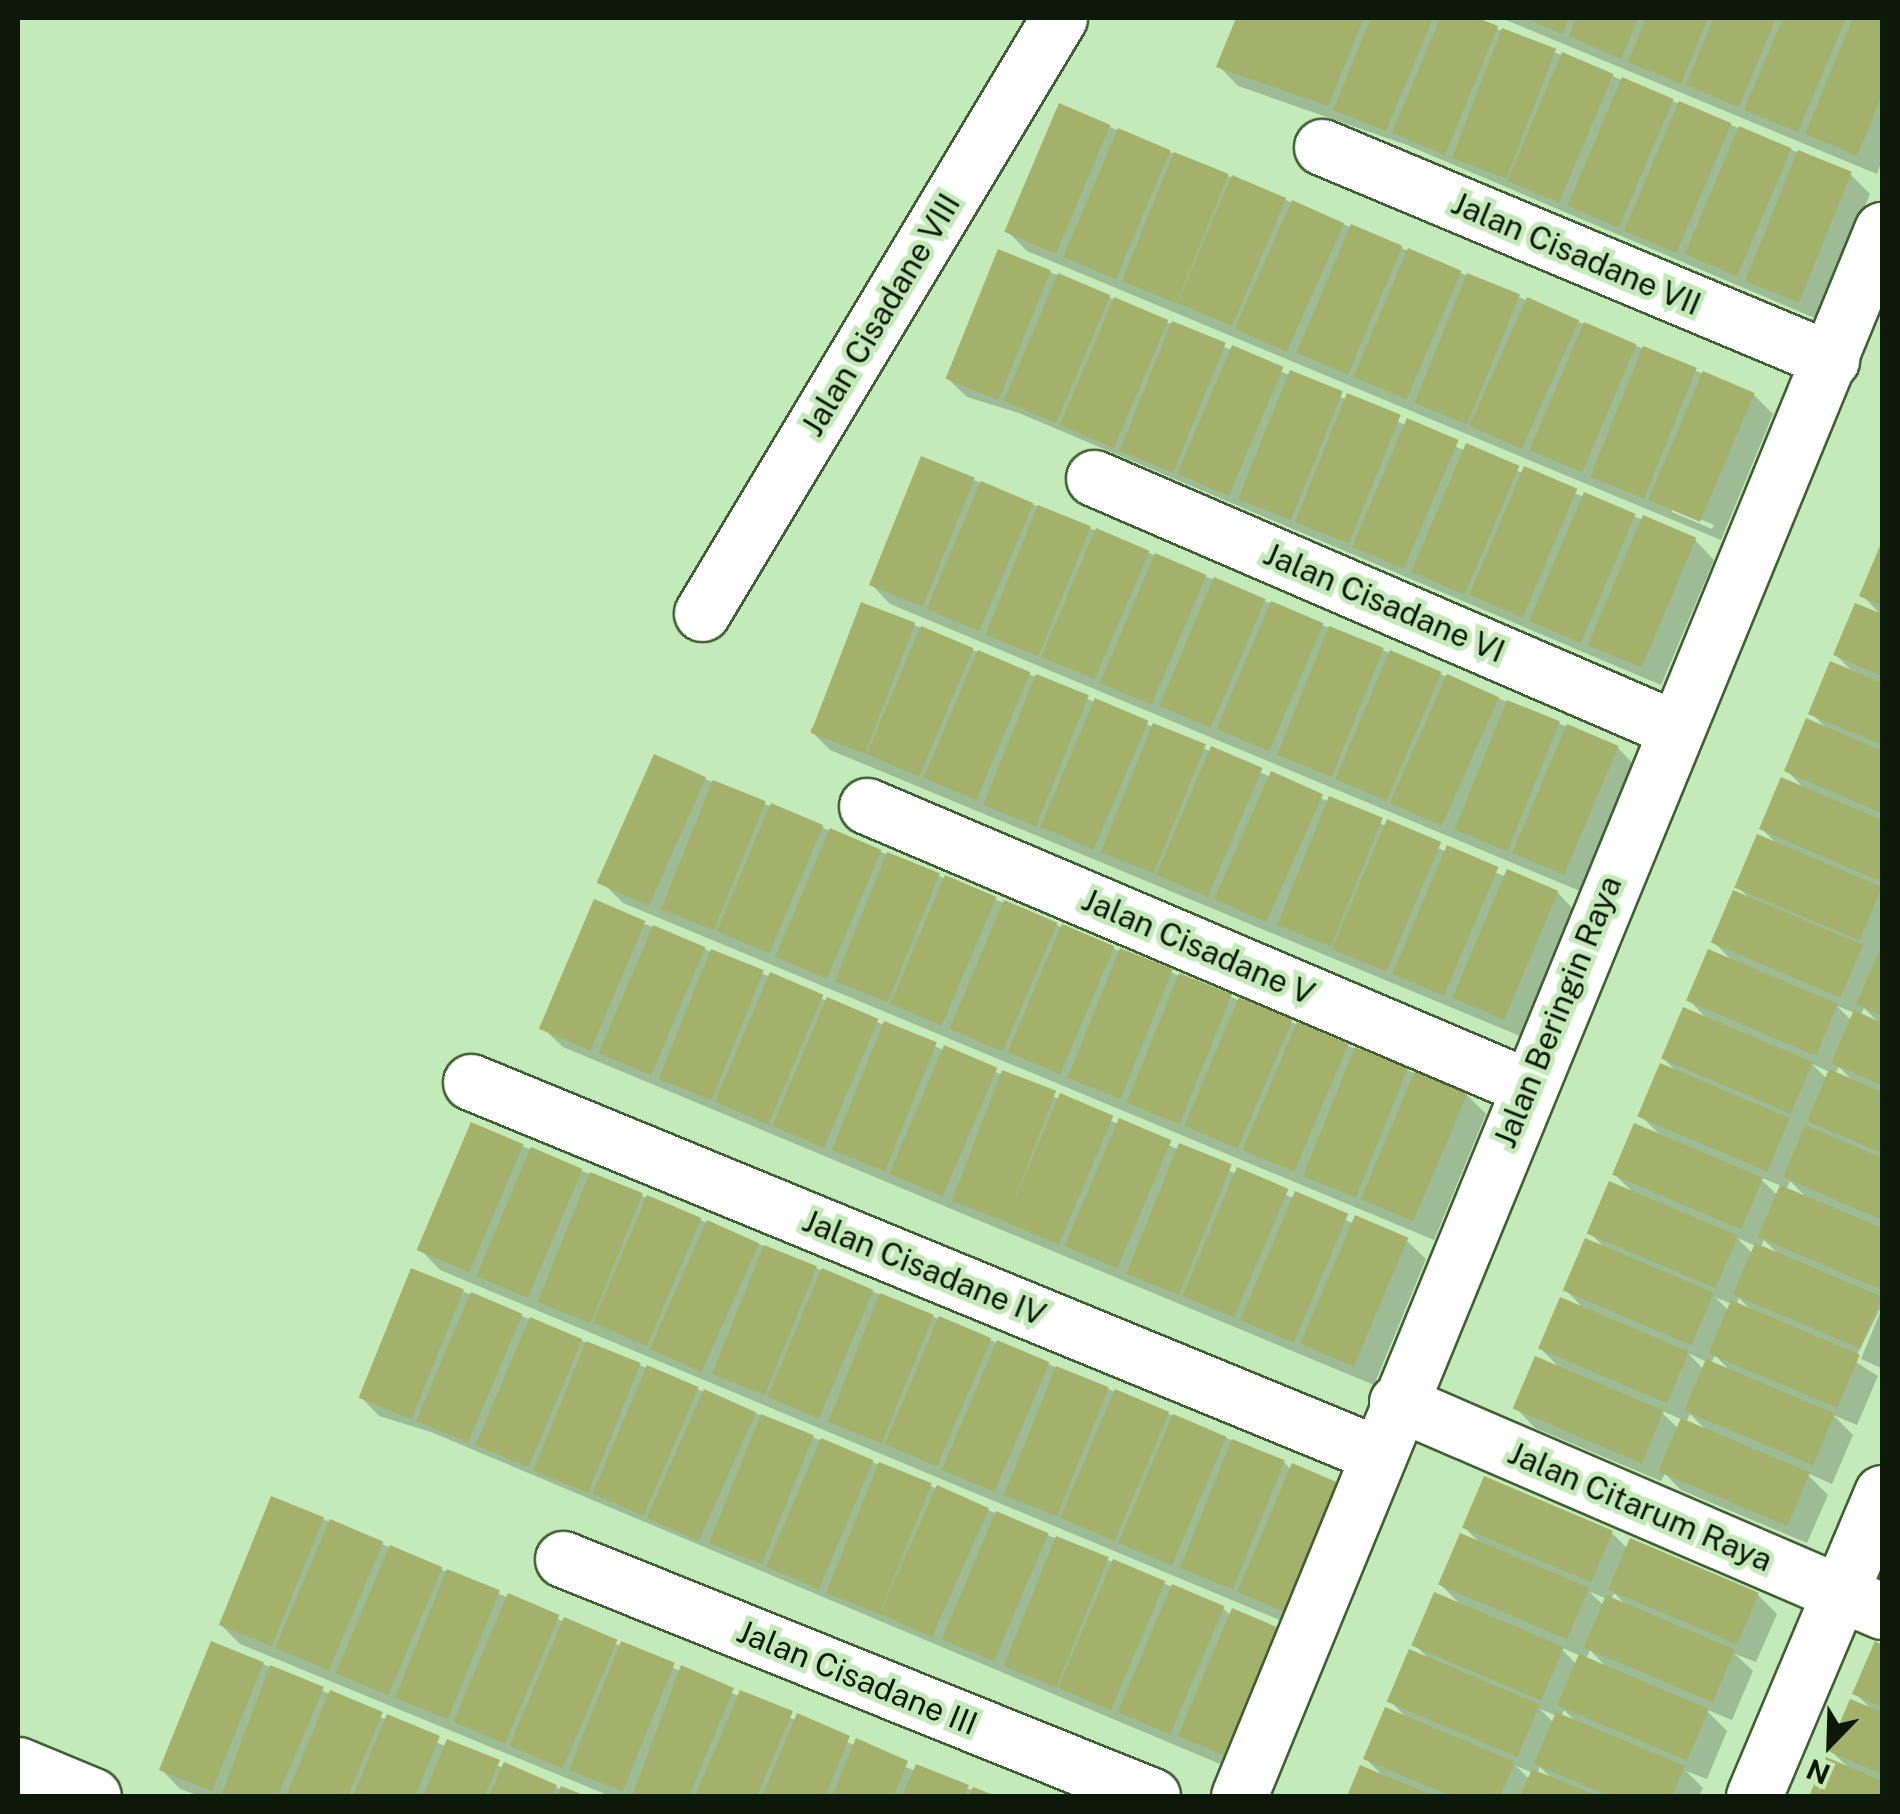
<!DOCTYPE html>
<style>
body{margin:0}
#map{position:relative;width:1900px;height:1814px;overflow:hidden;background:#c5eab9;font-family:"Public Sans",sans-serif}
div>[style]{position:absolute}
.shadow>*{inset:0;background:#0003}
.building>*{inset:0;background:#a3b16b;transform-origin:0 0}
.roads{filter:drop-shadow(2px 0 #405f35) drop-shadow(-2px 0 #405f35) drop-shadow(0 2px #405f35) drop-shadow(0 -2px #405f35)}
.minor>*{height:55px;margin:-27.5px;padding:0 27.5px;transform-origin:27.5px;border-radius:27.5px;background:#fff}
span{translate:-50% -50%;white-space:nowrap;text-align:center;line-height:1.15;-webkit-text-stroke:10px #c5eab9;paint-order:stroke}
.street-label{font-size:32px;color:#0c1908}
.frame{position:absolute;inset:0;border:20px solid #0c1908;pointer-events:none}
.north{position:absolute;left:1780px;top:1694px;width:100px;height:100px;-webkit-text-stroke:8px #c5eab9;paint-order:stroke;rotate:203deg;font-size:28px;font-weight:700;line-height:40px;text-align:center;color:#0c1908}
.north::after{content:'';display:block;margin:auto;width:35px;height:45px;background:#0c1908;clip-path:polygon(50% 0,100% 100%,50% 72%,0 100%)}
</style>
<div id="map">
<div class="shadow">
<i style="clip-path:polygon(1239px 18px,1471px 18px,1850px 174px,1870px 194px,1817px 319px,1407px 145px,1238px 86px,1219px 66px)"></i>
<i style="clip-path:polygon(1501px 18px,1882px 18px,1882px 160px,1877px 174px)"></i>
<i style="clip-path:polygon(evenodd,1110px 127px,1754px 395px,1773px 414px,1721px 540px,1027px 251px,1008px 232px,1110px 127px,1672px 507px,1714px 525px,1712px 529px,1672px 512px,1672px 507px)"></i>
<i style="clip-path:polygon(1050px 272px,1466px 451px,1695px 540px,1714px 560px,1661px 685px,1019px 413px,967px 397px,947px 378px)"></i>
<i style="clip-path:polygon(974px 480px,1618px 748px,1637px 768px,1585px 893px,890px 604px,871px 584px)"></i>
<i style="clip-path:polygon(1882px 547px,1882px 616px,1862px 595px)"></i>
<i style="clip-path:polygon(evenodd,1856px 606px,1882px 617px,1882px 1305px,1854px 1361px,1878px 1376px,1857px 1425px,1833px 1415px,1853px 1435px,1832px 1484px,1805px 1472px,1828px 1495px,1807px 1543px,1681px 1490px,1665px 1474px,1661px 1481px,1535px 1428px,1516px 1408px,1563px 1371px,1541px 1349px,1585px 1310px,1566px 1290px,1607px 1250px,1590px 1233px,1635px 1194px,1615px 1175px,1662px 1137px,1640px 1115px,1679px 1074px,1664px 1059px,1708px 1020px,1689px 1000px,1733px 962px,1714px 942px,1752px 901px,1737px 886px,1779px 846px,1762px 829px,1806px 790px,1786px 770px,1828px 730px,1811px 713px,1855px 674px,1836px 655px,1856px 606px,1837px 1006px,1855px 1013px,1852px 1021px,1837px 1006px,1856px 606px,1864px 1008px,1879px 1023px,1860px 1016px,1864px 1008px,1856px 606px,1812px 1064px,1830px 1072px,1827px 1079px,1812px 1064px,1856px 606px,1839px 1067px,1854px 1082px,1835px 1074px,1839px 1067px,1856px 606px,1759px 1177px,1782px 1186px,1778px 1196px,1759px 1177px,1856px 606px,1790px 1181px,1808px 1199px,1786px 1190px,1790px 1181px,1856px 606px,1737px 1238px,1756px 1246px,1753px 1254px,1737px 1238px,1856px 606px,1764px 1240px,1780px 1256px,1760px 1248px,1764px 1240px,1856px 606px,1715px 1297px,1732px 1304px,1729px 1311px,1715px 1297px,1856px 606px,1739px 1298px,1753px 1312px,1736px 1305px,1739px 1298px,1856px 606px,1688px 1353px,1707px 1362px,1704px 1370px,1688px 1353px,1856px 606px,1715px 1355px,1731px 1372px,1711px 1364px,1715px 1355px,1856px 606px,1660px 1410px,1683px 1420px,1679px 1429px,1660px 1411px,1660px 1410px,1856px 606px,1690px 1414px,1709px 1433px,1686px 1423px,1690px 1414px)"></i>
<i style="clip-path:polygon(914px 625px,1506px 877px,1558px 893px,1577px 913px,1525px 1038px,830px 750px,810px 730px)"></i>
<i style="clip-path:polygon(705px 779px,1467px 1095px,1486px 1114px,1434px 1240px,623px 903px,603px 883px)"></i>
<i style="clip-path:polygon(645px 924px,1355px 1224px,1406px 1240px,1426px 1259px,1374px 1385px,563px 1047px,543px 1028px)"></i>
<i style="clip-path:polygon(522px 1146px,1284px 1462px,1292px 1471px,1311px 1633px,440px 1270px,421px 1250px)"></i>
<i style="clip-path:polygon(462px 1291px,1223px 1608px,1232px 1617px,1251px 1777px,431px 1432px,379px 1416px,360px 1396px)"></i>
<i style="clip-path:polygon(1882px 1308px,1882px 1365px,1881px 1368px,1861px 1359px)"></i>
<i style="clip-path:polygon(323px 1519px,915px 1771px,990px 1796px,610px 1796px,240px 1644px,221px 1625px)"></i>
<i style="clip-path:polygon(evenodd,1465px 1528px,1612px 1533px,1628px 1549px,1757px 1594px,1777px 1614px,1756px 1662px,1735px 1654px,1753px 1671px,1732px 1720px,1705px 1709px,1727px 1731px,1707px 1779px,1686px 1771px,1703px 1788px,1699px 1796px,1349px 1796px,1361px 1768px,1385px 1778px,1366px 1759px,1407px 1718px,1390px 1701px,1431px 1661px,1414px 1644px,1463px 1607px,1441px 1585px,1482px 1545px,1465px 1528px,1590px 1592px,1607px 1599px,1604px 1606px,1590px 1592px,1465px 1528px,1614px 1593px,1628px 1607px,1611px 1600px,1614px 1593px,1465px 1528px,1560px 1647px,1581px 1656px,1577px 1665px,1560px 1647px,1465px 1528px,1590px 1650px,1608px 1669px,1586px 1659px,1590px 1650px,1465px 1528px,1540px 1709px,1557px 1716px,1554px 1723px,1540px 1709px,1465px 1528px,1564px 1710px,1577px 1723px,1561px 1717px,1564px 1710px,1465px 1528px,1516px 1766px,1533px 1773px,1530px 1780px,1516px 1766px,1465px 1528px,1540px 1767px,1554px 1781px,1537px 1774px,1540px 1767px)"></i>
<i style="clip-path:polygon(1876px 1645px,1882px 1647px,1882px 1796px,1812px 1796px,1827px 1760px,1851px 1770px,1831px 1751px,1873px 1711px,1855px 1693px)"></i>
<i style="clip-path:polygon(263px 1664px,447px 1747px,580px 1796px,200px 1796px,180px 1789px,161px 1769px)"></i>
</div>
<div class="building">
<i style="clip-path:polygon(1236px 18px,1364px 18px,1328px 106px,1216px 67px)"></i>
<i style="clip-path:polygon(1371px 18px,1433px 18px,1386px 131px,1333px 110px)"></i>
<i style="clip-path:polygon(1440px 18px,1478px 18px,1498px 26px,1445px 155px,1392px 133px)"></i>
<i style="clip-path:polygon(1524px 18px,1569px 18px,1563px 34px)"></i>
<i style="clip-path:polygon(1576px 18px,1638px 18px,1621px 59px,1569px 36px)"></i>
<i style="clip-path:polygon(1646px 18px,1708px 18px,1681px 84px,1628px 62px)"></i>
<i style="clip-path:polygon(1714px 18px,1776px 18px,1739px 107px,1686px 85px)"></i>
<i style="clip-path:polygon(1783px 18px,1846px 18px,1798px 132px,1744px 110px)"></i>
<i style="clip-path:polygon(1853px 18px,1882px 18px,1882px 95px,1857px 156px,1805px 134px)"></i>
<i style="left:1502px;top:28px;width:58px;height:139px;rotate:21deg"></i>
<i style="left:1562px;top:52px;width:56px;height:140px;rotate:23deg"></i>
<i style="left:1622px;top:77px;width:56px;height:140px;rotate:23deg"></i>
<i style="left:1679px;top:101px;width:57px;height:141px;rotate:23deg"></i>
<i style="left:1059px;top:103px;width:56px;height:140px;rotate:23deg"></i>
<i style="left:1739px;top:126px;width:57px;height:139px;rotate:23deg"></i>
<i style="left:1118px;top:128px;width:57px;height:140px;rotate:23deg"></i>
<i style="left:1798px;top:150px;width:58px;height:141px;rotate:22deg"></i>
<i style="left:1174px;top:152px;width:59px;height:139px;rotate:22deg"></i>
<i style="left:1232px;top:175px;width:59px;height:139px;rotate:23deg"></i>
<i style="left:1292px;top:200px;width:57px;height:141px;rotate:24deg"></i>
<i style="left:1351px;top:224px;width:56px;height:140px;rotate:23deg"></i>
<i style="left:1408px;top:248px;width:58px;height:140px;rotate:23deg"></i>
<i style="left:998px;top:249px;width:57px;height:140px;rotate:22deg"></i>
<i style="left:1058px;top:273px;width:57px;height:139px;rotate:23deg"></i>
<i style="left:1467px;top:273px;width:57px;height:140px;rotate:22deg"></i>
<i style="left:1114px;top:297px;width:59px;height:139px;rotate:23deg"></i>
<i style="left:1527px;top:297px;width:57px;height:141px;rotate:24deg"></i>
<i style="left:1172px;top:321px;width:58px;height:140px;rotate:22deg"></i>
<i style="left:1584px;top:322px;width:57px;height:139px;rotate:23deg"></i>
<i style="left:1232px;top:345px;width:56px;height:140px;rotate:23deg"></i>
<i style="left:1643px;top:346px;width:58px;height:141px;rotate:22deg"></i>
<i style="left:1290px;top:370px;width:57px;height:139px;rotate:22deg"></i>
<i style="left:1703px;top:371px;width:56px;height:140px;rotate:23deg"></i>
<i style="left:1347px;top:393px;width:58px;height:139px;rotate:22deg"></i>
<i style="left:1407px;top:418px;width:56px;height:140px;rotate:23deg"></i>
<i style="left:1466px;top:443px;width:58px;height:140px;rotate:23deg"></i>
<i style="left:921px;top:456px;width:58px;height:139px;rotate:22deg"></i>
<i style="left:1524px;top:466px;width:58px;height:140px;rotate:23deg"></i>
<i style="left:981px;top:481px;width:57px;height:139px;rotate:23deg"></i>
<i style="left:1584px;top:492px;width:56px;height:140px;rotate:23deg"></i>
<i style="left:1038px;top:505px;width:57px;height:140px;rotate:22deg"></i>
<i style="left:1643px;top:515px;width:58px;height:141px;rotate:23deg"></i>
<i style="left:1096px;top:528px;width:58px;height:140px;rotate:23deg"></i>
<i style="clip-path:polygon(1882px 541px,1882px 606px,1859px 596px)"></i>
<i style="left:1155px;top:553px;width:56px;height:141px;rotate:23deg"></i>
<i style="left:1214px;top:577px;width:56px;height:140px;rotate:23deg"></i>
<i style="left:1271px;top:601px;width:57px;height:139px;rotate:23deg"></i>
<i style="left:861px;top:602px;width:58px;height:140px;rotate:21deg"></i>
<i style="clip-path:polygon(1855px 603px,1882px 614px,1882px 676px,1833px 655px)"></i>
<i style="left:921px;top:626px;width:57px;height:139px;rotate:23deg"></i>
<i style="left:1329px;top:626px;width:59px;height:139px;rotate:22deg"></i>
<i style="left:978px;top:650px;width:57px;height:139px;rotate:23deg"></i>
<i style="left:1390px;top:650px;width:56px;height:140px;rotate:23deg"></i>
<i style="clip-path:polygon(1830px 661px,1882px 683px,1882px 745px,1808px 714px)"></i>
<i style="left:1036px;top:674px;width:57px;height:141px;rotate:22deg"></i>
<i style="left:1447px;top:674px;width:57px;height:141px;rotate:24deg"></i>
<i style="left:1095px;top:698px;width:58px;height:140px;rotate:23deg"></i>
<i style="left:1507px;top:700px;width:57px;height:140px;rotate:22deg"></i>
<i style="clip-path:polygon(1806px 718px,1882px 751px,1882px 813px,1784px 771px)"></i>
<i style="left:1153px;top:723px;width:57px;height:139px;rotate:22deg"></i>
<i style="left:1567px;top:724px;width:56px;height:140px;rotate:23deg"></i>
<i style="left:1211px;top:746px;width:56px;height:140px;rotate:23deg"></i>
<i style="left:654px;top:754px;width:57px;height:141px;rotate:24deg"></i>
<i style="left:1271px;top:771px;width:57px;height:140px;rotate:24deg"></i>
<i style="clip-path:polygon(1781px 777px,1882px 820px,1882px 882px,1759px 829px)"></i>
<i style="left:713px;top:780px;width:57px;height:139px;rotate:22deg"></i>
<i style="left:1329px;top:796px;width:58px;height:139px;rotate:22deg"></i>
<i style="left:771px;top:803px;width:57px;height:139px;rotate:23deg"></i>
<i style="left:1387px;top:819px;width:59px;height:141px;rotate:23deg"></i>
<i style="left:830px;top:828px;width:56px;height:140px;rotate:23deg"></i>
<i style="left:1757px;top:834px;width:136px;height:58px;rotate:23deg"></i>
<i style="left:1447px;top:845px;width:56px;height:140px;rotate:23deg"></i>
<i style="left:887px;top:852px;width:57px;height:139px;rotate:22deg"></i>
<i style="left:1507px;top:869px;width:56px;height:140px;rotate:23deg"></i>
<i style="left:945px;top:875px;width:56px;height:140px;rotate:23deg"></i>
<i style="left:1733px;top:890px;width:141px;height:57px;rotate:23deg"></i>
<i style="left:594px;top:899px;width:56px;height:141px;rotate:23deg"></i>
<i style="left:1004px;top:900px;width:58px;height:140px;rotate:23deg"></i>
<i style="left:1062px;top:924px;width:57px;height:139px;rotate:23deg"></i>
<i style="left:653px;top:925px;width:57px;height:139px;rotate:23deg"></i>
<i style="left:1120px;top:948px;width:57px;height:140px;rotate:22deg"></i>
<i style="left:711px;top:949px;width:57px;height:140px;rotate:22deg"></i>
<i style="left:1708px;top:949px;width:141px;height:56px;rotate:23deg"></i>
<i style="clip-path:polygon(1879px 952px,1882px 954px,1882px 1016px,1856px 1004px)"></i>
<i style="left:770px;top:972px;width:58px;height:141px;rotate:23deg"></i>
<i style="left:1179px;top:973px;width:57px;height:140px;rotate:22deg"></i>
<i style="left:827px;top:997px;width:56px;height:140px;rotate:23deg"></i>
<i style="left:1239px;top:997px;width:58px;height:140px;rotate:23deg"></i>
<i style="left:1683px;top:1007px;width:141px;height:56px;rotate:23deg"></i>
<i style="clip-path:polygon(1854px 1010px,1882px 1023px,1882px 1085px,1831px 1063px)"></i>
<i style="left:884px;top:1021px;width:57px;height:139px;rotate:22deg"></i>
<i style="left:1297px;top:1022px;width:56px;height:139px;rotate:23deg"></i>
<i style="left:944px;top:1045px;width:58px;height:140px;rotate:23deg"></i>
<i style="left:1355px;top:1047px;width:57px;height:139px;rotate:22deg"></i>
<i style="left:1660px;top:1063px;width:141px;height:58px;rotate:23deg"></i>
<i style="clip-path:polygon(1829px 1069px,1882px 1092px,1882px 1153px,1807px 1121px)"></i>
<i style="left:1002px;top:1070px;width:58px;height:140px;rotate:21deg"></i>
<i style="left:1415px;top:1071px;width:57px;height:139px;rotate:23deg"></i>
<i style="left:1060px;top:1093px;width:58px;height:140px;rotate:23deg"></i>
<i style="left:1119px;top:1118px;width:57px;height:139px;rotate:23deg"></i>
<i style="left:471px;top:1122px;width:57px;height:139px;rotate:23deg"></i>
<i style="left:1634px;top:1123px;width:140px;height:56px;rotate:23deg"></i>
<i style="clip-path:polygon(1805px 1125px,1882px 1158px,1882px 1220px,1783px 1177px)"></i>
<i style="left:1179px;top:1143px;width:57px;height:141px;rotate:22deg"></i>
<i style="left:531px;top:1147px;width:56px;height:140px;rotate:23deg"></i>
<i style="left:1237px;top:1167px;width:56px;height:140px;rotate:23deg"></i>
<i style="left:590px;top:1172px;width:57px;height:140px;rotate:22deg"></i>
<i style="left:1609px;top:1181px;width:140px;height:57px;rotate:23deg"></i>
<i style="clip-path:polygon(1780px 1185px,1882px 1228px,1882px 1290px,1758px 1237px)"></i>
<i style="left:1295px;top:1191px;width:58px;height:140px;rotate:23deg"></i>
<i style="left:647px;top:1195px;width:59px;height:139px;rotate:23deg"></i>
<i style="left:1355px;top:1215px;width:58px;height:140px;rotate:23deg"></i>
<i style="left:707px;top:1220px;width:57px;height:141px;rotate:24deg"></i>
<i style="left:1585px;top:1238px;width:140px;height:57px;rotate:23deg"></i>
<i style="left:1755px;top:1243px;width:138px;height:56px;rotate:23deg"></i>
<i style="left:764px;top:1245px;width:57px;height:139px;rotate:22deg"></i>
<i style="left:411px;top:1268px;width:57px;height:140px;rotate:22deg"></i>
<i style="left:822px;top:1268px;width:56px;height:140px;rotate:23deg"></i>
<i style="left:471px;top:1292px;width:56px;height:140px;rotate:23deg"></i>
<i style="left:880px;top:1293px;width:58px;height:139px;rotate:22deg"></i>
<i style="left:1560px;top:1297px;width:140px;height:56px;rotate:23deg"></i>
<i style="left:1731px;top:1300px;width:140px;height:58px;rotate:23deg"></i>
<i style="left:939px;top:1316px;width:57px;height:139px;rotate:23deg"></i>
<i style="left:530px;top:1317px;width:57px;height:139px;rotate:23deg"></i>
<i style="left:997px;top:1340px;width:57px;height:141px;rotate:23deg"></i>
<i style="left:586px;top:1341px;width:59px;height:140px;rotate:22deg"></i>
<i style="left:1535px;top:1356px;width:140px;height:57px;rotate:23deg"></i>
<i style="left:1706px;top:1359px;width:140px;height:56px;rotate:23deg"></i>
<i style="left:647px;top:1365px;width:56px;height:140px;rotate:23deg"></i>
<i style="left:1056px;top:1366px;width:57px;height:139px;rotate:22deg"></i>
<i style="left:704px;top:1389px;width:57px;height:141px;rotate:24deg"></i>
<i style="left:1115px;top:1389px;width:59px;height:140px;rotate:23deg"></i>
<i style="left:761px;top:1414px;width:57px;height:139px;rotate:22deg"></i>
<i style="left:1173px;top:1414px;width:58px;height:140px;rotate:23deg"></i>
<i style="left:1681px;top:1418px;width:140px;height:58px;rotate:23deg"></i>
<i style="left:821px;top:1438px;width:57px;height:140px;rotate:23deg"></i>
<i style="left:1232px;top:1439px;width:57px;height:139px;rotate:22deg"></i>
<i style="left:879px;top:1462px;width:57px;height:141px;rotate:22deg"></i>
<i style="left:1292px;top:1463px;width:58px;height:140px;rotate:23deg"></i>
<i style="left:1484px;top:1476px;width:140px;height:56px;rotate:23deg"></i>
<i style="left:937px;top:1485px;width:57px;height:141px;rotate:24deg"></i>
<i style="left:271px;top:1496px;width:57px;height:139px;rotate:22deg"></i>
<i style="left:996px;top:1511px;width:57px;height:139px;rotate:23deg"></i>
<i style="left:330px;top:1519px;width:58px;height:140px;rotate:23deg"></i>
<i style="left:1460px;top:1533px;width:140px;height:56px;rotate:23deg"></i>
<i style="left:1056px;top:1536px;width:57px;height:140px;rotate:22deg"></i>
<i style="left:1630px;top:1538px;width:140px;height:56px;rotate:23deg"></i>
<i style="left:390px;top:1545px;width:57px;height:139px;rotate:23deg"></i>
<i style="left:1113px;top:1559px;width:57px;height:140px;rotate:23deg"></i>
<i style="left:447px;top:1569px;width:57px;height:139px;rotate:22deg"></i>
<i style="left:1172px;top:1584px;width:57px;height:139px;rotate:23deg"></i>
<i style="left:1434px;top:1592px;width:141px;height:58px;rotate:23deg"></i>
<i style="left:508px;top:1593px;width:56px;height:140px;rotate:23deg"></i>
<i style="left:1606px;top:1595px;width:140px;height:57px;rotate:23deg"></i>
<i style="left:1232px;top:1608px;width:57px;height:139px;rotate:23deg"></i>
<i style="left:564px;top:1617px;width:58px;height:140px;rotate:23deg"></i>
<i style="left:211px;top:1641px;width:57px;height:139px;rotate:22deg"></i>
<i style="left:621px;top:1641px;width:58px;height:139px;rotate:22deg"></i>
<i style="clip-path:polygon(1875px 1641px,1882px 1645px,1882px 1707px,1852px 1694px)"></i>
<i style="left:1409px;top:1649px;width:142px;height:57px;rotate:23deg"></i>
<i style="left:1579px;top:1654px;width:141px;height:56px;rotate:23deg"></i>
<i style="clip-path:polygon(270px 1665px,324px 1687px,278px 1796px,221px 1796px)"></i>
<i style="clip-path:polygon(681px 1665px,734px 1688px,689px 1796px,632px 1796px)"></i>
<i style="clip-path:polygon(330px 1690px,383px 1712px,348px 1796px,286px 1796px)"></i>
<i style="clip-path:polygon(740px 1690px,793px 1711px,757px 1796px,695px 1796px)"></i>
<i style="clip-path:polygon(1850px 1699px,1882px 1712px,1882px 1774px,1828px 1751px)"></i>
<i style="clip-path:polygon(1385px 1707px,1515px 1762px,1500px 1796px,1451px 1796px,1363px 1759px)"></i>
<i style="clip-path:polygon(1556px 1712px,1685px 1766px,1672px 1796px,1610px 1796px,1534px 1764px)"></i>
<i style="clip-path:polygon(797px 1713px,850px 1736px,825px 1796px,762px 1796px)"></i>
<i style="clip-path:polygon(387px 1714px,440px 1736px,415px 1796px,353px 1796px)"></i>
<i style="clip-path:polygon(856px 1738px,908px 1761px,894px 1796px,832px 1796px)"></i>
<i style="clip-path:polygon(447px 1739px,500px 1760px,485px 1796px,423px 1796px)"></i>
<i style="clip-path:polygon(1826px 1757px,1882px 1781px,1882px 1796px,1809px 1796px)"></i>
<i style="clip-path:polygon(504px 1762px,557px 1785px,552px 1796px,489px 1796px)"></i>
<i style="clip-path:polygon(916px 1764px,969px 1785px,964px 1796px,902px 1796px)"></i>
<i style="clip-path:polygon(1360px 1765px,1434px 1796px,1347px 1796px)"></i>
<i style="clip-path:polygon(1532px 1769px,1597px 1796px,1520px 1796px)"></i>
<i style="clip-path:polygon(561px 1786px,586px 1796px,557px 1796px)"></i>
<i style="clip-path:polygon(973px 1787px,996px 1796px,969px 1796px)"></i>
</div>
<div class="roads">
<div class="minor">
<i style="left:1322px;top:147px;width:552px;rotate:22.71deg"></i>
<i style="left:1094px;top:478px;width:631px;rotate:23.35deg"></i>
<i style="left:702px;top:613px;width:694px;rotate:-59.04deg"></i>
<i style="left:867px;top:806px;width:718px;rotate:23.03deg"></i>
<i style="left:471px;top:1082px;width:979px;rotate:22.32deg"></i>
<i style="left:1397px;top:1402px;width:528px;rotate:23.31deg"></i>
<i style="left:563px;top:1559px;width:635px;rotate:21.92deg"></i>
<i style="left:18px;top:1765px;width:81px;rotate:22.5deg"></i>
<i style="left:1239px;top:1796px;width:1693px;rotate:-67.68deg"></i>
<i style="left:1754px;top:1796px;width:329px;rotate:-67.1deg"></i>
</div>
</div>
<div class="street-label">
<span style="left:1576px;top:254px;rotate:23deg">Jalan Cisadane VII</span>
<span style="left:881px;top:315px;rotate:-59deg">Jalan Cisadane VIII</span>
<span style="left:1384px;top:603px;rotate:23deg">Jalan Cisadane VI</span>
<span style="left:1198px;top:947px;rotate:23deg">Jalan Cisadane V</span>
<span style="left:1558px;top:1012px;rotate:-68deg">Jalan Beringin Raya</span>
<span style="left:924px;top:1268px;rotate:22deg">Jalan Cisadane IV</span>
<span style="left:1640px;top:1507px;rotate:23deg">Jalan Citarum Raya</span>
<span style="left:857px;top:1678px;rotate:22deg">Jalan Cisadane III</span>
</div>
<div class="frame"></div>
<div class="north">N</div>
</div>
